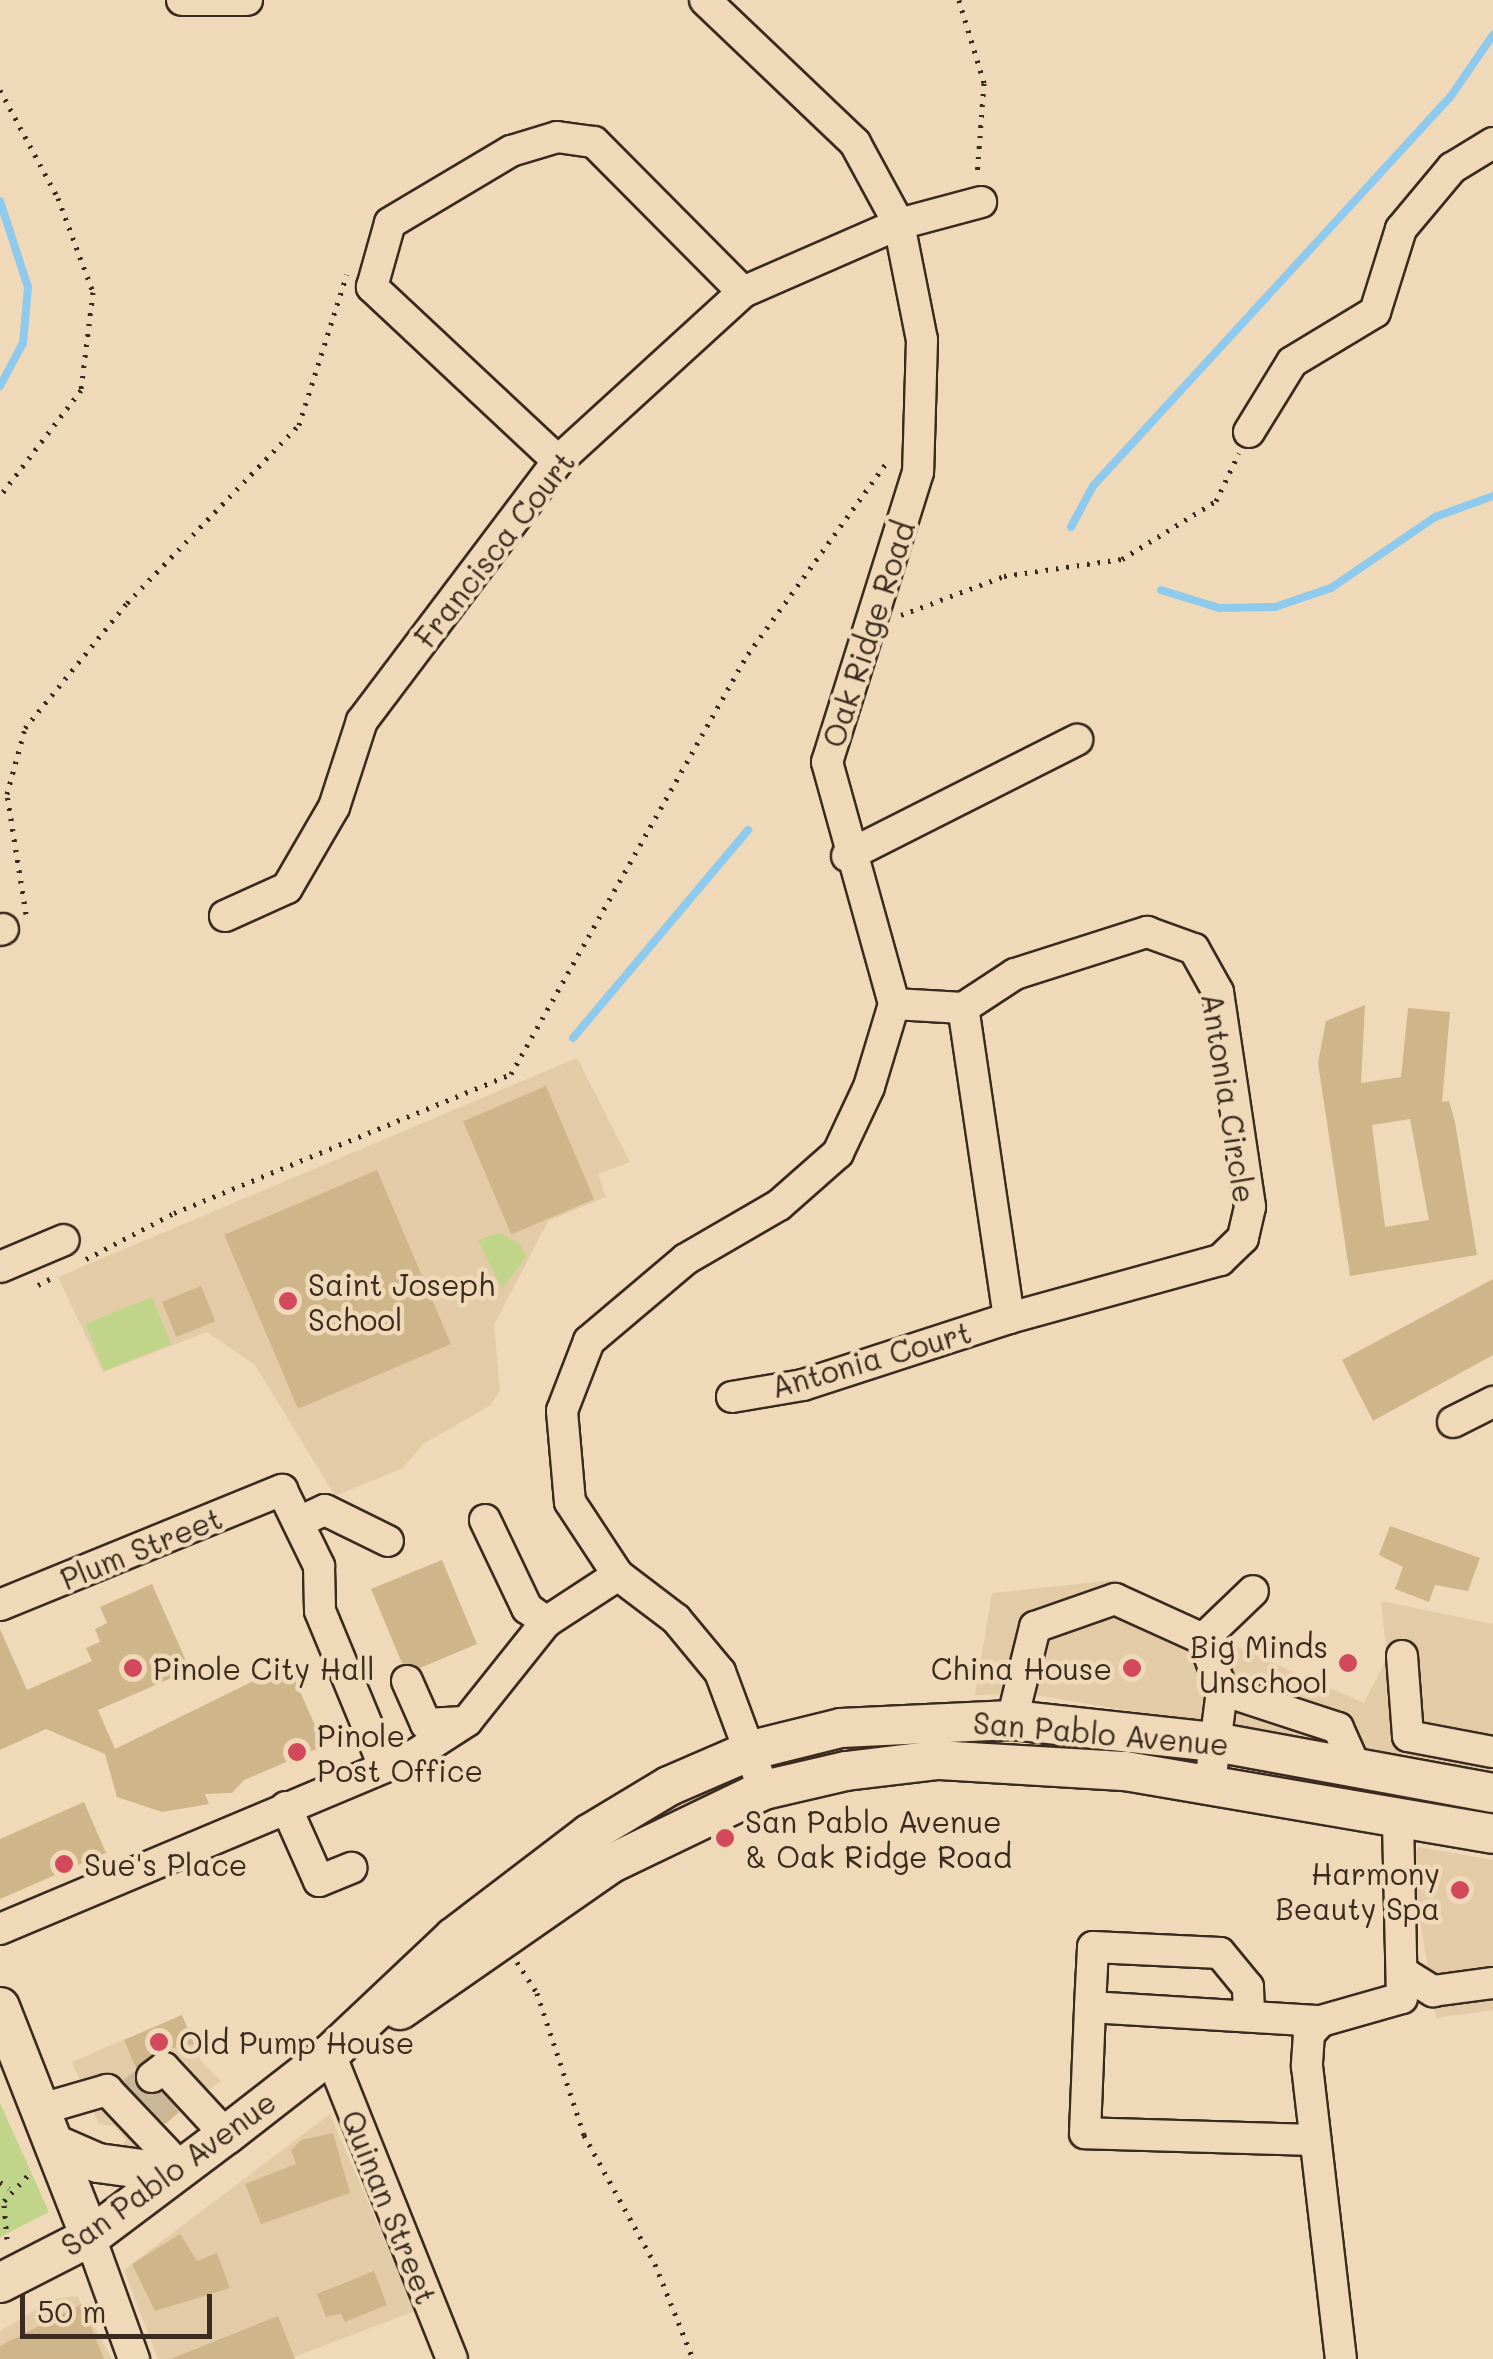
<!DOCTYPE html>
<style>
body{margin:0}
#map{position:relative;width:1493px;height:2359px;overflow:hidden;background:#f0d9b8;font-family:Mali,sans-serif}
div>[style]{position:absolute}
.built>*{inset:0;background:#e3cba7}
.green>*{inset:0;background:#c0d58a;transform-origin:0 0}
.stream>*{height:8px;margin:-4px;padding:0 4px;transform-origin:4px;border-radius:4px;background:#8dcaed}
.building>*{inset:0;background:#ceb68a;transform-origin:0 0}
.minor-tunnel>*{height:30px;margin-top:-15px;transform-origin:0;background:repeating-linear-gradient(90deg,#ccb699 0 30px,transparent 0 45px)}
.path>*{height:5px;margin-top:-2.5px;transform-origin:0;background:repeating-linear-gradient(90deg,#3b2a1e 0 2.5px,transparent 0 10.5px)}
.roads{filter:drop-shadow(2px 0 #3b2a1e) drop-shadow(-2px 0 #3b2a1e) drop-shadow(0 2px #3b2a1e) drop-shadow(0 -2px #3b2a1e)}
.minor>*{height:30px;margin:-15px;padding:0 15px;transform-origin:15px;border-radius:15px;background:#f0d9b8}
.major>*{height:38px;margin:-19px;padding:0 19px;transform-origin:19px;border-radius:19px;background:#f0d9b8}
.dots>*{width:28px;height:28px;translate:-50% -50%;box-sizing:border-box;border:5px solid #f0d9b8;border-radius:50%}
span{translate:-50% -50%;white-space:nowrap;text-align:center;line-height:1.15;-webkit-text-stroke:9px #f0d9b8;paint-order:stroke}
.street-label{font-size:30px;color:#3b2a1e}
.poi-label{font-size:30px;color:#3b2a1e}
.left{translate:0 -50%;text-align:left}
.right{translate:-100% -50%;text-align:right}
.scale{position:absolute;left:20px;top:2294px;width:192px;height:45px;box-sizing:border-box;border:5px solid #3b2a1e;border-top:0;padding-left:12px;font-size:30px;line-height:35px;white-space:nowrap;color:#3b2a1e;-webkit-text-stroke:8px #f0d9b8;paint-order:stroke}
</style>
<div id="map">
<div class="built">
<i style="clip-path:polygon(577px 1058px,630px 1162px,598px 1174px,606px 1197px,548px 1221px,494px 1325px,500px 1390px,491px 1405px,423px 1444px,403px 1468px,335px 1496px,255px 1365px,207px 1332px,103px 1372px,58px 1277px)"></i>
<i style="clip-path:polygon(1115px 1580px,1226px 1642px,1364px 1703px,1387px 1658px,1381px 1601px,1493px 1624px,1493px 1771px,1029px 1694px,975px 1695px,992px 1593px)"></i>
<i style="clip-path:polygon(1419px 1847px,1493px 1860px,1493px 2010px,1436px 2018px,1410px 1859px)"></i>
<i style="clip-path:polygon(182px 2015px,201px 2061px,221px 2081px,134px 2148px,121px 2149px,126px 2140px,114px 2126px,99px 2124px,72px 2062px)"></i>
<i style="clip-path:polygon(330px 2114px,415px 2311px,289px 2359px,158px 2359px,124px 2270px)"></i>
<i style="clip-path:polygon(77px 2296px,112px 2359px,0 2359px,0 2331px,54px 2299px)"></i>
</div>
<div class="green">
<i style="clip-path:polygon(500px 1233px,520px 1244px,526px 1257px,502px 1289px,478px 1240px)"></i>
<i style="left:152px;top:1297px;width:51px;height:72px;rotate:68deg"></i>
<i style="clip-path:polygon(0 2103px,49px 2212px,0 2237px)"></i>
</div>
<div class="stream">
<i style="left:0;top:201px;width:90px;rotate:72deg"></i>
<i style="left:28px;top:287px;width:56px;rotate:95.1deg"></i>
<i style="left:23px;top:343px;width:49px;rotate:118.1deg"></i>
<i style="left:1071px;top:527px;width:47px;rotate:-61.8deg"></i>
<i style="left:1093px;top:486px;width:529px;rotate:-47.45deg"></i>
<i style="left:1451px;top:96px;width:74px;rotate:-55.5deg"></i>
<i style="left:1161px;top:590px;width:61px;rotate:17.2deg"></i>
<i style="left:1219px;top:608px;width:56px;rotate:-1deg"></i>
<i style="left:1275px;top:607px;width:59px;rotate:-18.7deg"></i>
<i style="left:1331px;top:588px;width:126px;rotate:-34.3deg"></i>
<i style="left:1435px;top:517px;width:62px;rotate:-19.9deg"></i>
<i style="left:573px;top:1038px;width:272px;rotate:-49.9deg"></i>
</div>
<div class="building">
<i style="clip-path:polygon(evenodd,1365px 1005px,1361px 1083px,1401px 1077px,1408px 1008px,1450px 1012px,1442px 1102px,1449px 1101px,1455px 1122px,1477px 1255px,1350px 1276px,1318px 1063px,1326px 1021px,1365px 1005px,1410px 1119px,1429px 1220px,1385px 1227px,1372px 1125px,1410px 1119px)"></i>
<i style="left:546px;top:1086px;width:123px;height:90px;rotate:67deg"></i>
<i style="left:377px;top:1170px;width:189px;height:166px;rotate:67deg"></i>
<i style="clip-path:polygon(1493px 1279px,1493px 1355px,1373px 1421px,1342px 1360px)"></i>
<i style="left:201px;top:1286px;width:38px;height:42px;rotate:68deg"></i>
<i style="clip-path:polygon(1390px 1526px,1480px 1558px,1468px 1591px,1435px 1585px,1429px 1602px,1395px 1589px,1403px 1567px,1379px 1555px)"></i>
<i style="clip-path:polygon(442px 1560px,477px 1644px,420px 1668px,402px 1663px,371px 1589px)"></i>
<i style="clip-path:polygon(152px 1584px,190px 1670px,98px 1710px,115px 1749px,288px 1664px,324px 1746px,244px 1780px,232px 1793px,205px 1794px,209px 1804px,162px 1812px,117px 1797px,105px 1754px,46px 1729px,0 1750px,0 1629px,27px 1690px,92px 1661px,86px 1648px,100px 1642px,95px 1629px,107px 1623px,100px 1607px)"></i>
<i style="clip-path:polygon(84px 1802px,106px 1853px,0 1899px,0 1839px)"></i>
<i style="clip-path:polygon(182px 2015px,194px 2044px,160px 2050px,136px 2068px,124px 2040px)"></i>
<i style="clip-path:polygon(133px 2079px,144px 2094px,161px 2093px,179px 2112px,165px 2124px,127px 2084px)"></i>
<i style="clip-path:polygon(333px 2133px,350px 2193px,261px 2224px,245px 2184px,296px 2164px,291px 2150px,301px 2140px)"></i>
<i style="clip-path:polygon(180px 2234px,197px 2261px,217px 2253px,230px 2288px,155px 2311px,132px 2264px)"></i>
<i style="clip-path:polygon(374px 2271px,387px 2305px,345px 2322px,341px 2314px,326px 2317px,317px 2294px)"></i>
<i style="clip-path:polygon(82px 2304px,104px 2359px,0 2359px,0 2346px)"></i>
<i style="clip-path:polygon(278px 2316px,295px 2359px,173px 2359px,173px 2358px)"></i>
</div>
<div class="minor-tunnel">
<i style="left:131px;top:2093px;width:26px;rotate:-37deg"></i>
<i style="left:146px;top:2112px;width:26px;rotate:-37deg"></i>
</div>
<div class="path">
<i style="left:959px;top:0;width:87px;rotate:73.2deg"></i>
<i style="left:984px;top:83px;width:94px;rotate:94.3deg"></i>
<i style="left:0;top:90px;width:123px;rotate:61.8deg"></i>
<i style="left:58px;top:198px;width:100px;rotate:69.6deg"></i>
<i style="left:93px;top:292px;width:99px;rotate:97deg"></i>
<i style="left:81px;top:390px;width:133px;rotate:127.4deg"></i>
<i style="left:901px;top:615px;width:110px;rotate:-20.7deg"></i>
<i style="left:1004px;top:576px;width:119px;rotate:-8.2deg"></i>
<i style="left:1122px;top:559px;width:110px;rotate:-31.7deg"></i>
<i style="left:1216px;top:501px;width:53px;rotate:-64.4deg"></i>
<i style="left:26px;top:914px;width:121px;rotate:-99deg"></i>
<i style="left:7px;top:794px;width:68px;rotate:-74.7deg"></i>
<i style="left:25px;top:728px;width:161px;rotate:-50.8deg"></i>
<i style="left:127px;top:603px;width:248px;rotate:-46deg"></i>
<i style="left:299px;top:425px;width:158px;rotate:-72.4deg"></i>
<i style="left:86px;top:1259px;width:99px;rotate:-27.6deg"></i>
<i style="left:174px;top:1213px;width:365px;rotate:-22.4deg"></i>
<i style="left:511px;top:1074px;width:482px;rotate:-60.6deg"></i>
<i style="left:748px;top:654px;width:241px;rotate:-54.1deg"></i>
<i style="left:38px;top:1285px;width:18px;rotate:-27deg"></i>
<i style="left:517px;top:1962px;width:37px;rotate:57deg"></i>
<i style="left:537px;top:1993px;width:150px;rotate:71.7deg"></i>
<i style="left:584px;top:2135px;width:147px;rotate:61.2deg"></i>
<i style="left:655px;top:2264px;width:102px;rotate:68.2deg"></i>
<i style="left:0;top:2182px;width:11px;rotate:34deg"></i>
<i style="left:7px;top:2239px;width:38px;rotate:-95deg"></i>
<i style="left:4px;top:2201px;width:41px;rotate:-47deg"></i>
</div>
<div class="roads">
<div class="minor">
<i style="left:182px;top:0;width:65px"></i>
<i style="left:705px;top:0;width:207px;rotate:43.6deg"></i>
<i style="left:855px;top:143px;width:92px;rotate:61.5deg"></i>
<i style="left:899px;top:224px;width:118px;rotate:78.8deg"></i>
<i style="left:922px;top:340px;width:132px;rotate:91.7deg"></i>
<i style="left:918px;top:472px;width:304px;rotate:107.4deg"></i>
<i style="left:827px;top:762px;width:251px;rotate:74.5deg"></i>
<i style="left:894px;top:1004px;width:87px;rotate:106.8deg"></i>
<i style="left:869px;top:1087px;width:73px;rotate:115.2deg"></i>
<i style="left:838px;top:1153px;width:79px;rotate:138.6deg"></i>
<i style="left:779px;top:1205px;width:108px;rotate:149.9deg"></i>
<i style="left:686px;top:1259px;width:127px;rotate:139.8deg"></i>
<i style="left:589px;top:1341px;width:75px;rotate:111.1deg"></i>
<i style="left:562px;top:1411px;width:91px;rotate:85deg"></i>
<i style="left:570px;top:1502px;width:87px;rotate:56.7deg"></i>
<i style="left:618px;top:1575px;width:73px;rotate:37.2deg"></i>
<i style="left:676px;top:1619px;width:69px;rotate:50.3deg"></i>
<i style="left:720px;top:1672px;width:126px;rotate:69.6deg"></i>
<i style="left:1249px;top:432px;width:82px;rotate:-58.4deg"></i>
<i style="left:1292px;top:362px;width:97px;rotate:-31.1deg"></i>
<i style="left:1375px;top:312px;width:87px;rotate:-72.6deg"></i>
<i style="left:1401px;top:229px;width:80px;rotate:-50.1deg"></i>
<i style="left:1452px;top:168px;width:48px;rotate:-31.4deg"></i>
<i style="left:558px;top:461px;width:255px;rotate:-136.9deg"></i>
<i style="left:372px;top:287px;width:66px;rotate:-74.3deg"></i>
<i style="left:390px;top:223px;width:141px;rotate:-30.8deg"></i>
<i style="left:511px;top:151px;width:48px;rotate:-16.9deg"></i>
<i style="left:557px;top:137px;width:37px;rotate:8deg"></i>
<i style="left:594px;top:142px;width:211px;rotate:45.2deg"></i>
<i style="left:847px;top:856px;width:258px;rotate:-26.8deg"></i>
<i style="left:225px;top:916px;width:68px;rotate:-24.3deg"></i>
<i style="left:287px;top:888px;width:94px;rotate:-59.9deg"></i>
<i style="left:334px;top:807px;width:90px;rotate:-72deg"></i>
<i style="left:362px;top:721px;width:326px;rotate:-53deg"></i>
<i style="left:558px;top:461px;width:251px;rotate:-42.4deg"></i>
<i style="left:743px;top:292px;width:170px;rotate:-23.6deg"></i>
<i style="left:899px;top:224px;width:85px;rotate:-15deg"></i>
<i style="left:0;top:930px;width:3px;rotate:-18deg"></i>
<i style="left:894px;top:1004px;width:69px;rotate:3.3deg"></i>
<i style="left:963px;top:1008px;width:62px;rotate:-33.2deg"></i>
<i style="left:1015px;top:974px;width:139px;rotate:-17.7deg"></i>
<i style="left:1147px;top:932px;width:50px;rotate:19.9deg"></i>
<i style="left:1194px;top:949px;width:49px;rotate:60.8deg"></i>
<i style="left:1218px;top:992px;width:217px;rotate:81.5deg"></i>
<i style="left:1250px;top:1207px;width:32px;rotate:103deg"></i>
<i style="left:1243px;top:1238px;width:32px;rotate:136deg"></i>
<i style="left:1220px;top:1260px;width:219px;rotate:164.6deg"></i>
<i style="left:1009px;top:1318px;width:313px;rotate:-98.4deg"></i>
<i style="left:0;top:1267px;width:69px;rotate:-22.9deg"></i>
<i style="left:732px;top:1397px;width:72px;rotate:-9.6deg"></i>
<i style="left:803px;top:1385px;width:217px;rotate:-18deg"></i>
<i style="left:1453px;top:1422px;width:45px;rotate:-26.6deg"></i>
<i style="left:485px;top:1520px;width:98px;rotate:64.5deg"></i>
<i style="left:527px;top:1608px;width:24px;rotate:36deg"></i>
<i style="left:301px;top:1521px;width:26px;rotate:-25deg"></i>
<i style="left:325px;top:1510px;width:70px;rotate:26.2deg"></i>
<i style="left:0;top:1605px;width:305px;rotate:-22.2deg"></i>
<i style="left:282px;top:1490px;width:85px;rotate:64deg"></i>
<i style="left:319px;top:1566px;width:45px;rotate:88.7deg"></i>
<i style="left:320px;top:1611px;width:168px;rotate:67.6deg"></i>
<i style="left:1402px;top:1656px;width:80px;rotate:85.7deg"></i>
<i style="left:1408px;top:1736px;width:86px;rotate:10.7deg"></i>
<i style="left:407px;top:1681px;width:47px;rotate:66.2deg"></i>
<i style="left:426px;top:1724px;width:38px;rotate:-3deg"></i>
<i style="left:1222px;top:1690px;width:122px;rotate:18.1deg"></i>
<i style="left:1338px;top:1728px;width:39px;rotate:66deg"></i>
<i style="left:1012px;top:1720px;width:96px;rotate:-76.1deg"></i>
<i style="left:1035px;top:1627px;width:85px;rotate:-19.3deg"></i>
<i style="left:1115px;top:1599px;width:97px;rotate:24.4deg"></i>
<i style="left:1210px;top:1783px;width:94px;rotate:-82.6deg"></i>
<i style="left:1222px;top:1690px;width:54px;rotate:-110.4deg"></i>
<i style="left:1203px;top:1639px;width:69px;rotate:-43.8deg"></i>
<i style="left:286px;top:1807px;width:81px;rotate:66deg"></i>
<i style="left:319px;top:1881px;width:35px;rotate:-22deg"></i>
<i style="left:0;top:1929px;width:451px;rotate:-22.8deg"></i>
<i style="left:416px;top:1754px;width:61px;rotate:-32.9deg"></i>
<i style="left:467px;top:1721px;width:127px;rotate:-51.4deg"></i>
<i style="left:546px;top:1622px;width:86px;rotate:-33.1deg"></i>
<i style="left:1407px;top:1975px;width:31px;rotate:32deg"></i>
<i style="left:1433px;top:1991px;width:61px;rotate:-7.6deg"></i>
<i style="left:1090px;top:2007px;width:60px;rotate:-87.1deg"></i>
<i style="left:1093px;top:1947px;width:127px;rotate:2.7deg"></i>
<i style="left:1220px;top:1953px;width:44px;rotate:50.5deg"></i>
<i style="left:1248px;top:1987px;width:29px;rotate:88deg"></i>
<i style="left:1321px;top:2021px;width:18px;rotate:133deg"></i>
<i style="left:1309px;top:2034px;width:32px;rotate:94deg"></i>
<i style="left:1307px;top:2066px;width:295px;rotate:83.4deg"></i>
<i style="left:330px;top:2054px;width:328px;rotate:68.2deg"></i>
<i style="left:152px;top:2077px;width:15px;rotate:-37deg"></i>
<i style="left:164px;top:2068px;width:91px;rotate:47.2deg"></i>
<i style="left:45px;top:2108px;width:65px;rotate:-16.2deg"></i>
<i style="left:107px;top:2090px;width:106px;rotate:46.5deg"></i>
<i style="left:1315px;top:2140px;width:230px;rotate:-178.3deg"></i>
<i style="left:1085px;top:2133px;width:126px;rotate:-87.7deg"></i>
<i style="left:1090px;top:2007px;width:231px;rotate:3.5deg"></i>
<i style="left:1321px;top:2021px;width:84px;rotate:-15.9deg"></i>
<i style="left:1402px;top:1998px;width:181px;rotate:-91.3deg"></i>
<i style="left:90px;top:2237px;width:130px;rotate:70.2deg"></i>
</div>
<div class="major">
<i style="left:0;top:2007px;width:247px;rotate:68.6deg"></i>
<i style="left:400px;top:2010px;width:256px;rotate:-34.8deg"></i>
<i style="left:610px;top:1864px;width:171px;rotate:-25.7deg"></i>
<i style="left:764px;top:1790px;width:84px;rotate:-13deg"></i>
<i style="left:846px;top:1771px;width:93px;rotate:-6.8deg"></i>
<i style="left:938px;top:1760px;width:187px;rotate:3.4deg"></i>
<i style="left:1125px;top:1771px;width:373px;rotate:9.7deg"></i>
<i style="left:61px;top:2147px;width:40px;rotate:23.4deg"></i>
<i style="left:98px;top:2163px;width:74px;rotate:7.8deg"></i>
<i style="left:0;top:2283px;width:101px;rotate:-27.1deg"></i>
<i style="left:90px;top:2237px;width:170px;rotate:-36.9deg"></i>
<i style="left:226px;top:2135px;width:132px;rotate:-37.9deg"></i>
<i style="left:330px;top:2054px;width:170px;rotate:-43.3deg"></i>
<i style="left:454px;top:1937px;width:170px;rotate:-37.3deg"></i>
<i style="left:589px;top:1834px;width:93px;rotate:-31deg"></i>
<i style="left:669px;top:1786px;width:90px;rotate:-23.4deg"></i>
<i style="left:752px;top:1750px;width:92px;rotate:-13.9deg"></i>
<i style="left:841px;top:1728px;width:171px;rotate:-2.7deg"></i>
<i style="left:1012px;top:1720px;width:204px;rotate:6.2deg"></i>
<i style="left:1215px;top:1742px;width:283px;rotate:10.4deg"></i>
</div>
</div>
<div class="dots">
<i style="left:288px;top:1301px;background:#d1495b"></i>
<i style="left:1348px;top:1663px;background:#d1495b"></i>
<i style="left:133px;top:1668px;background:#d1495b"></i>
<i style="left:1132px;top:1668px;background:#d1495b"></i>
<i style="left:297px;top:1752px;background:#d1495b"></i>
<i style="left:725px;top:1838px;background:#d1495b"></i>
<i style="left:64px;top:1864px;background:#d1495b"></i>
<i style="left:1460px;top:1890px;background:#d1495b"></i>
<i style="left:159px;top:2042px;background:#d1495b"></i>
</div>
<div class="street-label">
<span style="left:494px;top:549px;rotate:-52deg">Francisca Court</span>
<span style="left:868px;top:634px;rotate:-72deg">Oak Ridge Road</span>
<span style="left:1229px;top:1098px;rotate:81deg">Antonia Circle</span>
<span style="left:871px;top:1359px;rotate:-16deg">Antonia Court</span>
<span style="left:141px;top:1548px;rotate:-22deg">Plum Street</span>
<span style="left:1101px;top:1733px;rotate:5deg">San Pablo Avenue</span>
<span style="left:168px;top:2173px;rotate:-36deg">San Pablo Avenue</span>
<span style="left:390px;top:2207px;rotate:68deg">Quinan Street</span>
</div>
<div class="poi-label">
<span class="left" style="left:308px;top:1301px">Saint Joseph<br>School</span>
<span class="right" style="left:1328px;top:1663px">Big Minds<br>Unschool</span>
<span class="left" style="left:153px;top:1668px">Pinole City Hall</span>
<span class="right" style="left:1112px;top:1668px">China House</span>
<span class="left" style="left:317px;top:1752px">Pinole<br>Post Office</span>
<span class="left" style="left:745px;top:1838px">San Pablo Avenue<br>&amp; Oak Ridge Road</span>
<span class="left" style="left:84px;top:1864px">Sue's Place</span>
<span class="right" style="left:1440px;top:1890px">Harmony<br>Beauty Spa</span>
<span class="left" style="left:179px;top:2042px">Old Pump House</span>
</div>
<div class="scale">50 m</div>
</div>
